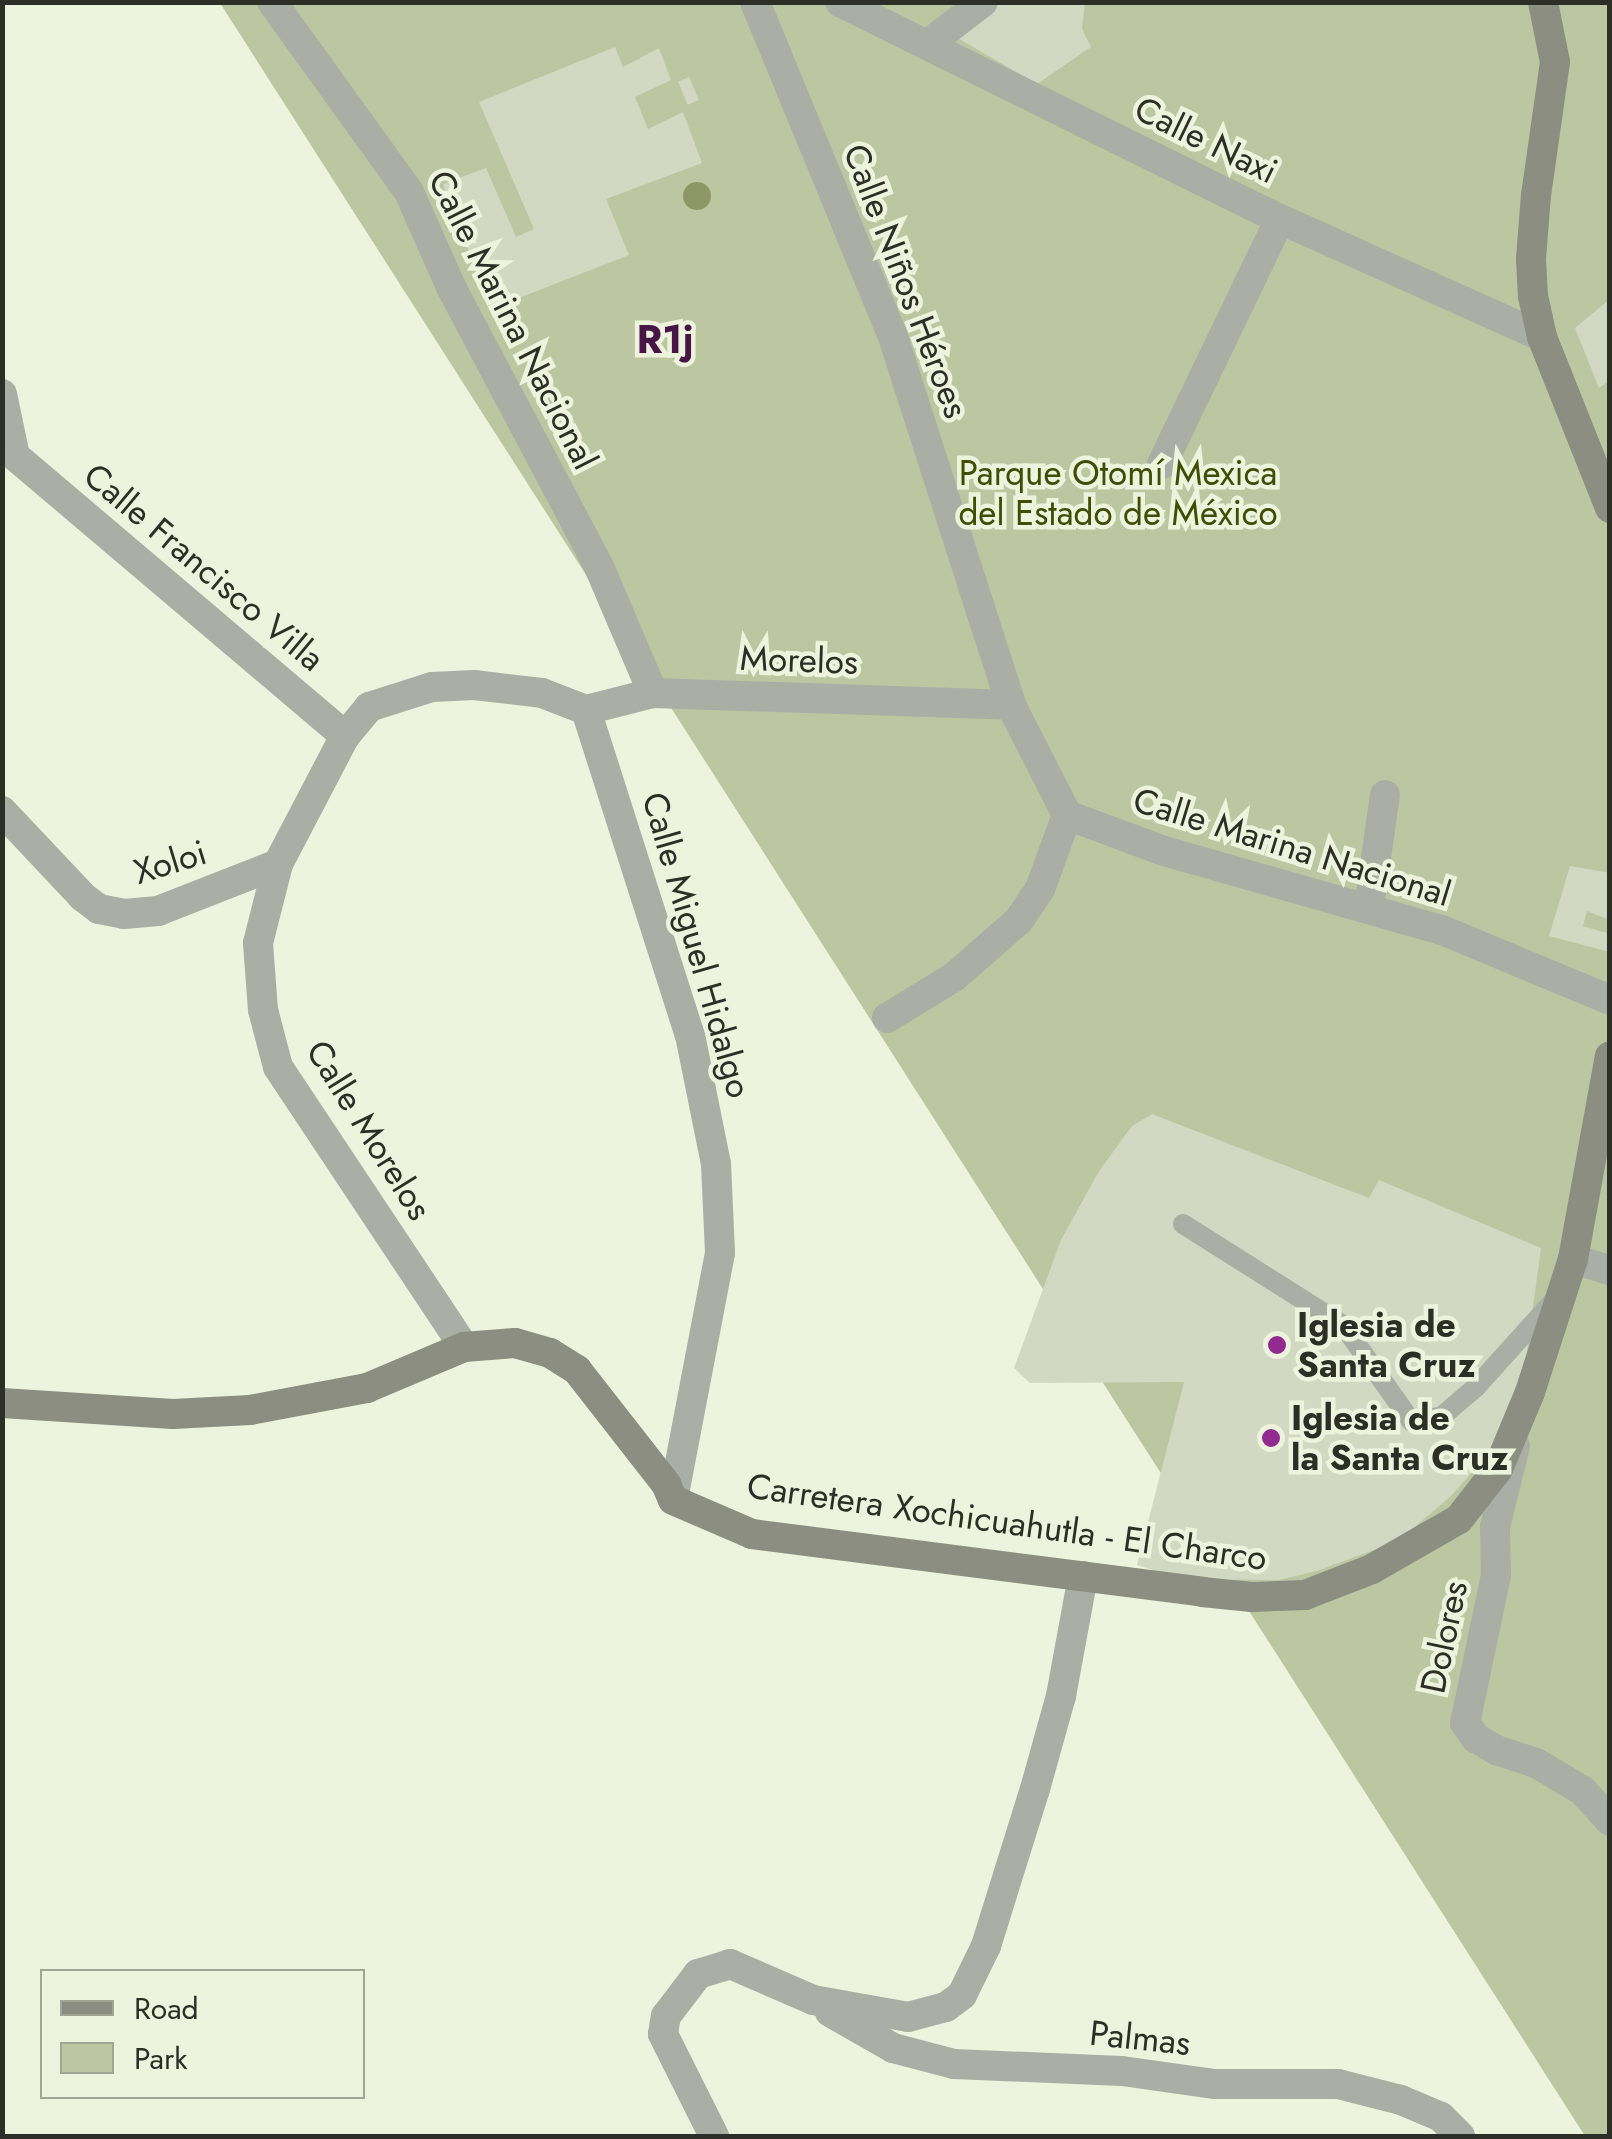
<!DOCTYPE html>
<meta charset="utf-8">
<style>
body{margin:0}
#map{position:relative;width:1612px;height:2139px;overflow:hidden;background:#edf3dd;font-family:Jost,sans-serif}
div>[style]{position:absolute}
.green>*{inset:0;background:#bcc6a1}
.building>*{inset:0;background:#d3d8c3;transform-origin:0 0}
.service>*{height:20px;margin:-10px;padding:0 10px;transform-origin:10px;border-radius:10px;background:#abaea5}
.minor>*{height:30px;margin:-15px;padding:0 15px;transform-origin:15px;border-radius:15px;background:#abaea5}
.secondary>*{height:30px;margin:-15px;padding:0 15px;transform-origin:15px;border-radius:15px;background:#8b8e81}
.trees>*{width:28px;height:28px;margin:-14px;border-radius:50%;background:#8e9766}
.dots>*{width:28px;height:28px;translate:-50% -50%;box-sizing:border-box;border:5px solid #edf3dd;border-radius:50%}
span{translate:-50% -50%;white-space:nowrap;text-align:center;line-height:1.15;-webkit-text-stroke:9px #edf3dd;paint-order:stroke}
.street-label{font-size:35px;color:#2d2f27}
.park-label{font-size:35px;color:#414c04}
.poi-label{font-size:35px;color:#2d2f27;font-weight:700}
.left{translate:0 -50%;text-align:left}
.quarter-label{font-size:40px;color:#481646;font-weight:700}
.frame{position:absolute;inset:0;border:5px solid #2d2f27;pointer-events:none}
.legend{position:absolute;left:40px;top:1969px;width:325px;height:130px;box-sizing:border-box;background:#edf3dd;border:2px solid #a0a594;margin:0;padding:12px 18px;list-style:none;font-size:30px;color:#2d2f27}
.legend li{display:flex;align-items:center;gap:20px;height:50px}
.legend b{width:50px;border:2px solid #a0a594}
</style>
<div id="map">
<div class="green">
<i style="clip-path:polygon(220px 3px,1609px 3px,1609px 2136px,1585px 2136px)"></i>
</div>
<div class="building">
<i style="clip-path:polygon(998px 2px,1085px 2px,1082px 29px,1091px 47px,1037px 84px,954px 36px)"></i>
<i style="clip-path:polygon(615px 47px,623px 67px,659px 48px,671px 80px,635px 97px,648px 129px,683px 112px,702px 163px,606px 199px,629px 255px,491px 309px,443px 184px,486px 168px,516px 237px,534px 229px,479px 102px)"></i>
<i style="left:689px;top:77px;width:25px;height:12px;rotate:67deg"></i>
<i style="clip-path:polygon(1610px 299px,1610px 380px,1599px 388px,1575px 328px)"></i>
<i style="clip-path:polygon(1570px 866px,1610px 873px,1610px 920px,1587px 911px,1583px 926px,1610px 934px,1610px 952px,1549px 936px)"></i>
<i style="clip-path:polygon(1152px 1114px,1369px 1198px,1379px 1180px,1541px 1248px,1524px 1373px,1492px 1450px,1450px 1497px,1398px 1541px,1317px 1571px,1279px 1580px,1181px 1579px,1137px 1565px,1184px 1382px,1030px 1383px,1014px 1368px,1061px 1240px,1099px 1171px,1132px 1126px)"></i>
</div>
<div class="service">
<i style="left:1183px;top:1224px;width:189px;rotate:32.3deg"></i>
<i style="left:1343px;top:1325px;width:118px;rotate:54.7deg"></i>
<i style="left:1411px;top:1421px;width:30px;rotate:-8deg"></i>
<i style="left:1441px;top:1417px;width:46px;rotate:-40.6deg"></i>
<i style="left:1476px;top:1387px;width:120px;rotate:-48deg"></i>
</div>
<div class="minor">
<i style="left:272px;top:2px;width:234px;rotate:54.2deg"></i>
<i style="left:409px;top:192px;width:104px;rotate:66.1deg"></i>
<i style="left:451px;top:287px;width:319px;rotate:62.1deg"></i>
<i style="left:600px;top:569px;width:135px;rotate:66.9deg"></i>
<i style="left:755px;top:2px;width:365px;rotate:67.6deg"></i>
<i style="left:894px;top:340px;width:383px;rotate:72.2deg"></i>
<i style="left:1011px;top:705px;width:123px;rotate:63deg"></i>
<i style="left:1067px;top:815px;width:103px;rotate:20.4deg"></i>
<i style="left:1164px;top:851px;width:289px;rotate:15.9deg"></i>
<i style="left:1442px;top:930px;width:182px;rotate:22.6deg"></i>
<i style="left:840px;top:2px;width:491px;rotate:26.3deg"></i>
<i style="left:1280px;top:219px;width:287px;rotate:24.2deg"></i>
<i style="left:928px;top:44px;width:69px;rotate:-37.4deg"></i>
<i style="left:2px;top:394px;width:63px;rotate:78.2deg"></i>
<i style="left:15px;top:456px;width:433px;rotate:40.3deg"></i>
<i style="left:1162px;top:464px;width:272px;rotate:-64.3deg"></i>
<i style="left:586px;top:710px;width:341px;rotate:72.3deg"></i>
<i style="left:690px;top:1035px;width:132px;rotate:78.6deg"></i>
<i style="left:716px;top:1164px;width:89px;rotate:87.4deg"></i>
<i style="left:720px;top:1253px;width:251px;rotate:100.8deg"></i>
<i style="left:586px;top:710px;width:69px;rotate:-14.2deg"></i>
<i style="left:653px;top:693px;width:358px;rotate:1.9deg"></i>
<i style="left:2px;top:811px;width:118px;rotate:46.7deg"></i>
<i style="left:83px;top:897px;width:20px;rotate:37deg"></i>
<i style="left:99px;top:909px;width:25px;rotate:11deg"></i>
<i style="left:124px;top:914px;width:34px;rotate:-5deg"></i>
<i style="left:158px;top:911px;width:129px;rotate:-21.4deg"></i>
<i style="left:1369px;top:907px;width:113px;rotate:-81.9deg"></i>
<i style="left:887px;top:1018px;width:79px;rotate:-31.5deg"></i>
<i style="left:954px;top:977px;width:86px;rotate:-41.2deg"></i>
<i style="left:1019px;top:920px;width:37px;rotate:-56deg"></i>
<i style="left:1040px;top:889px;width:79px;rotate:-70deg"></i>
<i style="left:1573px;top:1259px;width:39px;rotate:17deg"></i>
<i style="left:464px;top:1347px;width:336px;rotate:-123.6deg"></i>
<i style="left:278px;top:1067px;width:59px;rotate:-104.7deg"></i>
<i style="left:263px;top:1010px;width:67px;rotate:-94.3deg"></i>
<i style="left:258px;top:943px;width:81px;rotate:-75.8deg"></i>
<i style="left:278px;top:864px;width:144px;rotate:-62.4deg"></i>
<i style="left:345px;top:736px;width:38px;rotate:-50deg"></i>
<i style="left:369px;top:707px;width:66px;rotate:-17.6deg"></i>
<i style="left:432px;top:687px;width:42px;rotate:-2.7deg"></i>
<i style="left:474px;top:685px;width:68px;rotate:6.7deg"></i>
<i style="left:542px;top:693px;width:47px;rotate:21.1deg"></i>
<i style="left:1515px;top:1446px;width:83px;rotate:103.9deg"></i>
<i style="left:1495px;top:1527px;width:48px;rotate:88.8deg"></i>
<i style="left:1496px;top:1575px;width:151px;rotate:101.8deg"></i>
<i style="left:1465px;top:1723px;width:19px;rotate:54deg"></i>
<i style="left:1476px;top:1738px;width:23px;rotate:31deg"></i>
<i style="left:1496px;top:1750px;width:42px;rotate:18deg"></i>
<i style="left:1536px;top:1763px;width:55px;rotate:30.8deg"></i>
<i style="left:1583px;top:1791px;width:40px;rotate:48deg"></i>
<i style="left:830px;top:2012px;width:73px;rotate:29.7deg"></i>
<i style="left:893px;top:2048px;width:63px;rotate:14.7deg"></i>
<i style="left:954px;top:2064px;width:168px;rotate:2.4deg"></i>
<i style="left:1122px;top:2071px;width:94px;rotate:8deg"></i>
<i style="left:1215px;top:2084px;width:123px"></i>
<i style="left:1338px;top:2084px;width:65px;rotate:14.3deg"></i>
<i style="left:1401px;top:2100px;width:43px;rotate:23deg"></i>
<i style="left:1441px;top:2117px;width:27px;rotate:45deg"></i>
<i style="left:714px;top:2136px;width:114px;rotate:-116.6deg"></i>
<i style="left:663px;top:2034px;width:18px;rotate:-81deg"></i>
<i style="left:666px;top:2016px;width:53px;rotate:-52.7deg"></i>
<i style="left:698px;top:1974px;width:34px;rotate:-17deg"></i>
<i style="left:730px;top:1964px;width:90px;rotate:23.4deg"></i>
<i style="left:813px;top:2000px;width:97px;rotate:10.1deg"></i>
<i style="left:908px;top:2017px;width:39px;rotate:-15deg"></i>
<i style="left:946px;top:2007px;width:20px;rotate:-37deg"></i>
<i style="left:962px;top:1995px;width:55px;rotate:-63.9deg"></i>
<i style="left:986px;top:1946px;width:164px;rotate:-72.7deg"></i>
<i style="left:1035px;top:1789px;width:97px;rotate:-74.4deg"></i>
<i style="left:1061px;top:1696px;width:122px;rotate:-79.6deg"></i>
</div>
<div class="secondary">
<i style="left:1543px;top:2px;width:61px;rotate:78.7deg"></i>
<i style="left:1555px;top:62px;width:134px;rotate:98.1deg"></i>
<i style="left:1536px;top:195px;width:64px;rotate:94.5deg"></i>
<i style="left:1531px;top:259px;width:37px;rotate:87deg"></i>
<i style="left:1533px;top:296px;width:42px;rotate:77.6deg"></i>
<i style="left:1542px;top:337px;width:184px;rotate:68.3deg"></i>
<i style="left:2px;top:1403px;width:171px;rotate:3.7deg"></i>
<i style="left:173px;top:1414px;width:77px;rotate:-3deg"></i>
<i style="left:250px;top:1410px;width:119px;rotate:-10.6deg"></i>
<i style="left:367px;top:1388px;width:105px;rotate:-22.9deg"></i>
<i style="left:464px;top:1347px;width:51px;rotate:-4.5deg"></i>
<i style="left:515px;top:1343px;width:36px;rotate:16deg"></i>
<i style="left:550px;top:1353px;width:32px;rotate:32deg"></i>
<i style="left:577px;top:1370px;width:145px;rotate:52deg"></i>
<i style="left:666px;top:1484px;width:17px;rotate:66deg"></i>
<i style="left:673px;top:1500px;width:86px;rotate:23.3deg"></i>
<i style="left:752px;top:1534px;width:454px;rotate:7.3deg"></i>
<i style="left:1202px;top:1592px;width:50px;rotate:5.7deg"></i>
<i style="left:1252px;top:1597px;width:53px;rotate:-2.2deg"></i>
<i style="left:1305px;top:1595px;width:72px;rotate:-21.2deg"></i>
<i style="left:1372px;top:1569px;width:100px;rotate:-29.9deg"></i>
<i style="left:1459px;top:1519px;width:63px;rotate:-52deg"></i>
<i style="left:1498px;top:1469px;width:83px;rotate:-67.4deg"></i>
<i style="left:1530px;top:1392px;width:140px;rotate:-72.1deg"></i>
<i style="left:1573px;top:1259px;width:206px;rotate:-79.7deg"></i>
</div>
<div class="trees">
<i style="left:697px;top:196px"></i>
</div>
<div class="dots">
<i style="left:1277px;top:1345px;background:#922a8f"></i>
<i style="left:1271px;top:1438px;background:#922a8f"></i>
</div>
<div class="street-label">
<span style="left:1206px;top:140px;rotate:26deg">Calle Naxi</span>
<span style="left:906px;top:281px;rotate:69deg">Calle Niños Héroes</span>
<span style="left:513px;top:320px;rotate:63deg">Calle Marina Nacional</span>
<span style="left:204px;top:567px;rotate:40deg">Calle Francisco Villa</span>
<span style="left:799px;top:660px;rotate:2deg">Morelos</span>
<span style="left:1292px;top:847px;rotate:17deg">Calle Marina Nacional</span>
<span style="left:170px;top:862px;rotate:-17deg">Xoloi</span>
<span style="left:697px;top:945px;rotate:74deg">Calle Miguel Hidalgo</span>
<span style="left:369px;top:1130px;rotate:58deg">Calle Morelos</span>
<span style="left:1007px;top:1522px;rotate:8deg">Carretera Xochicuahutla - El Charco</span>
<span style="left:1444px;top:1637px;rotate:-78deg">Dolores</span>
<span style="left:1140px;top:2038px;rotate:6deg">Palmas</span>
</div>
<div class="park-label">
<span style="left:1118px;top:493px">Parque Otomí Mexica<br>del Estado de México</span>
</div>
<div class="poi-label">
<span class="left" style="left:1297px;top:1345px">Iglesia de<br>Santa Cruz</span>
<span class="left" style="left:1291px;top:1438px">Iglesia de<br>la Santa Cruz</span>
</div>
<div class="quarter-label">
<span style="left:665px;top:339px">R1j</span>
</div>
<div class="frame"></div>
<ul class="legend">
<li><b style="height:12px;background:#8b8e81"></b>Road</li>
<li><b style="height:28px;background:#bcc6a1"></b>Park</li>
</ul>
</div>
